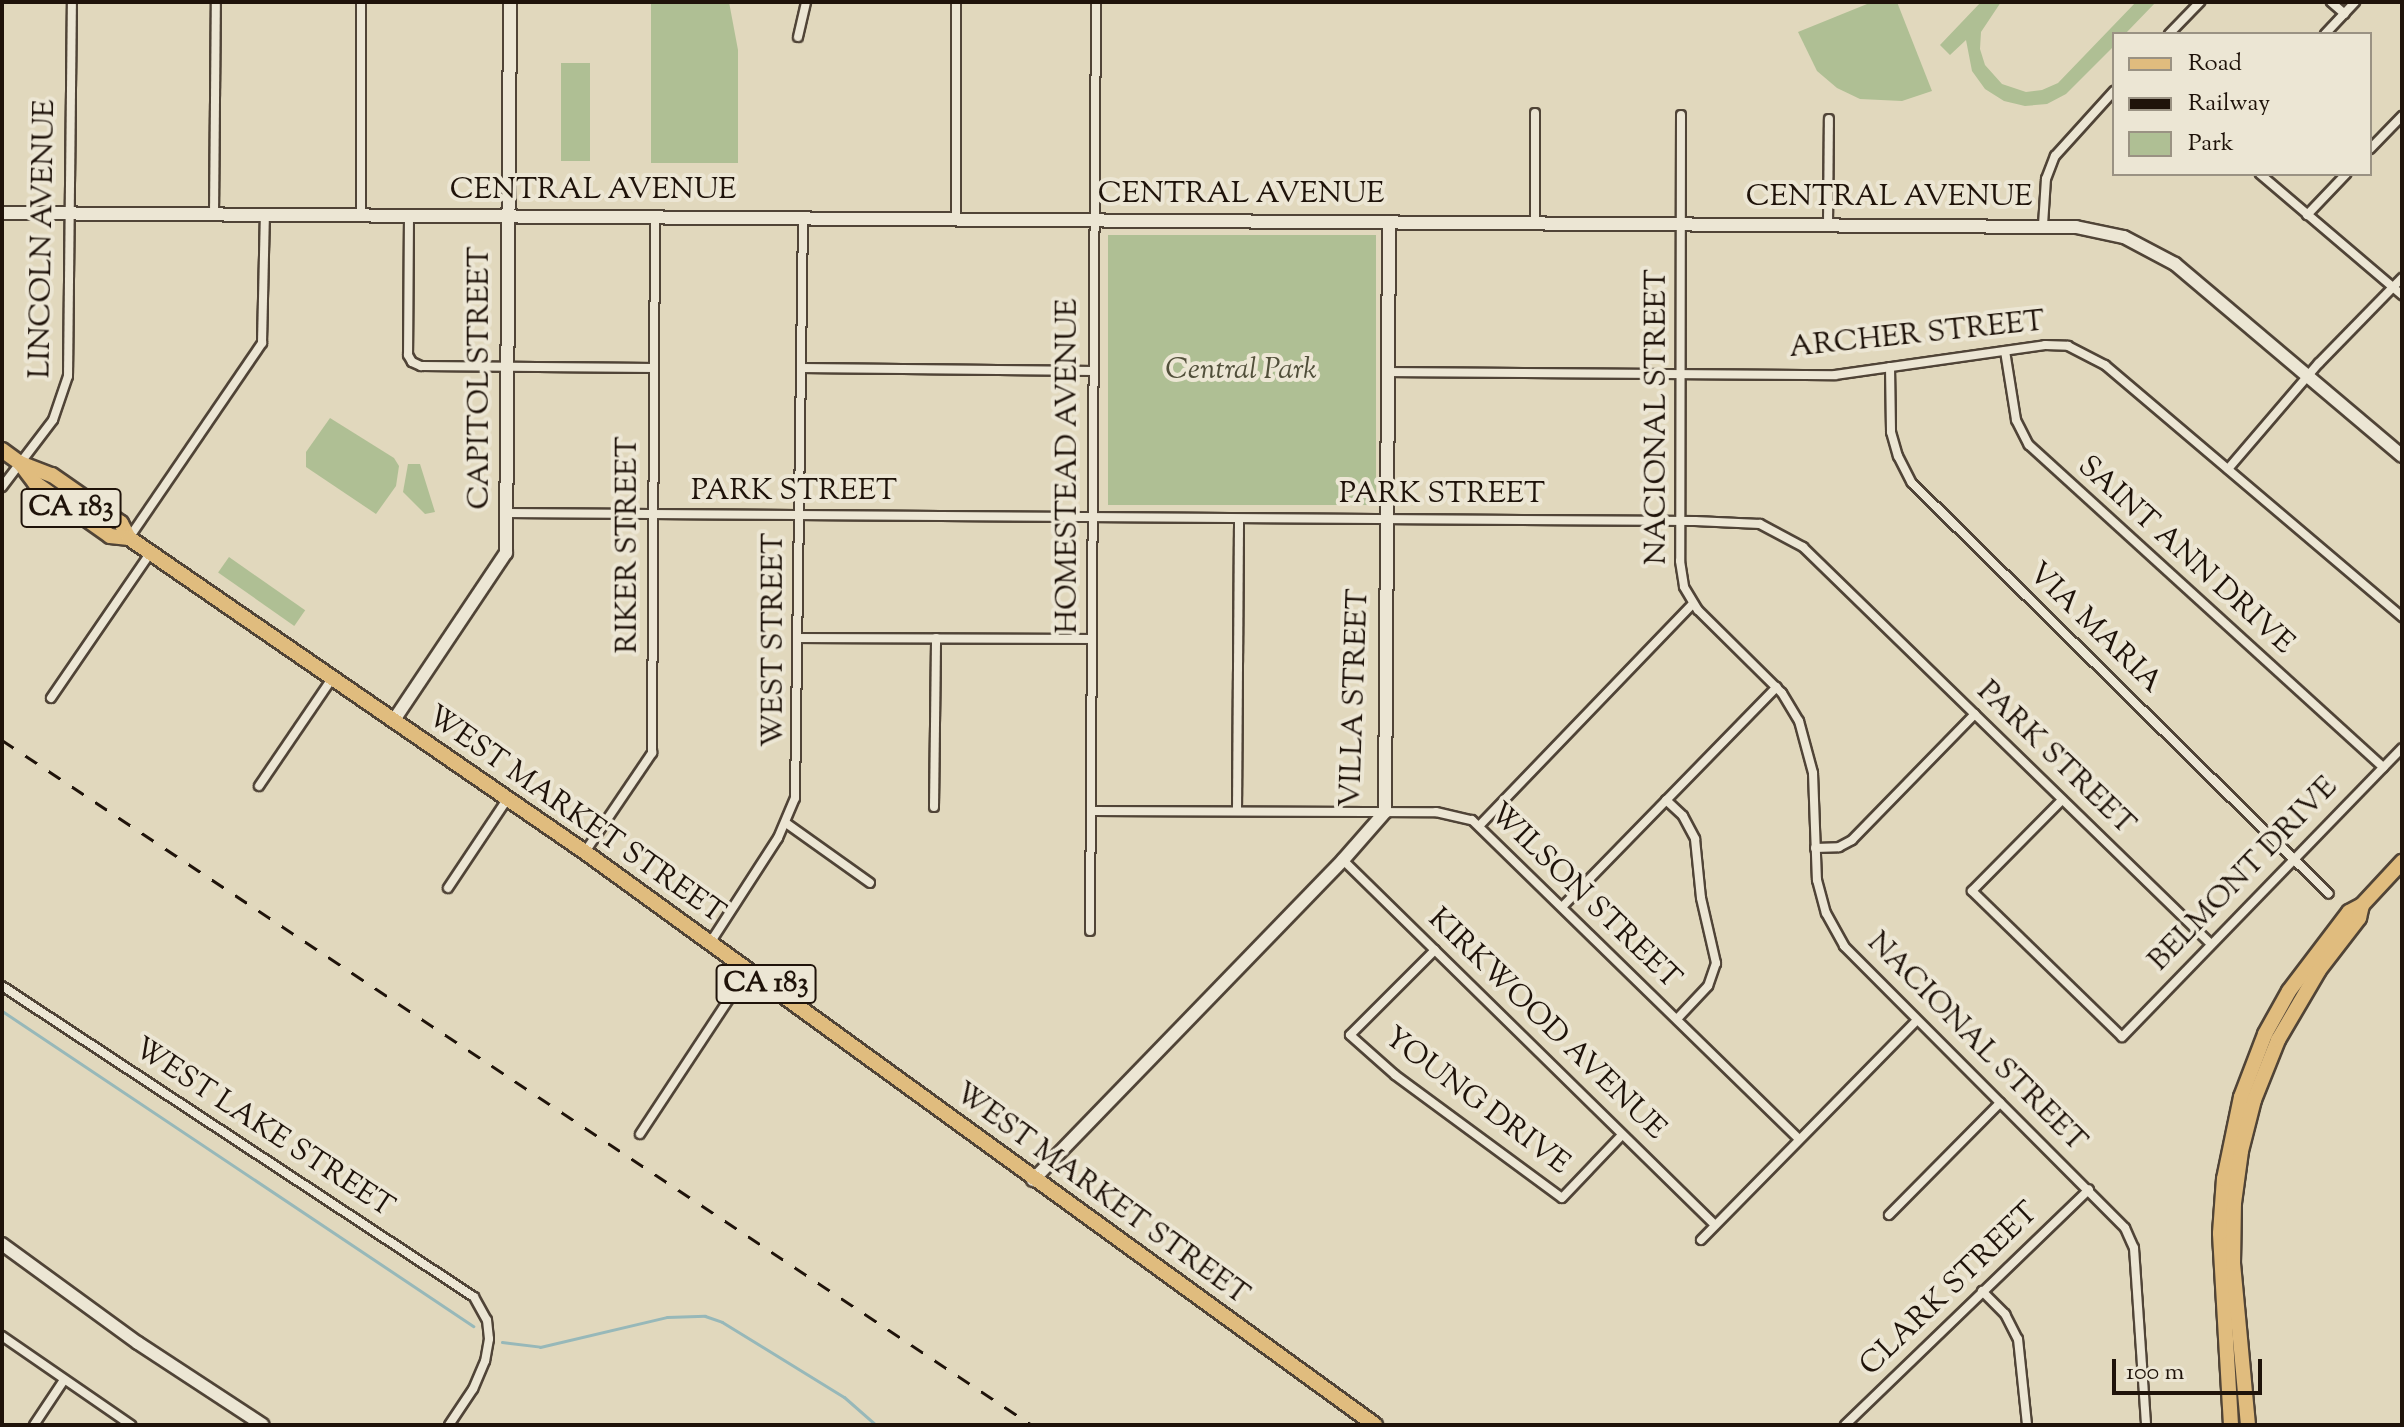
<!DOCTYPE html>
<style>
body{margin:0}
#map{position:relative;width:2404px;height:1427px;overflow:hidden;background:#e1d8bd;font-family:"Sorts Mill Goudy",serif}
div>[style]{position:absolute}
.green>*{inset:0;background:#afbf94;transform-origin:0 0}
.stream>*{height:3px;margin:-1.5px;padding:0 1.5px;transform-origin:1.5px;border-radius:1.5px;background:#97b8b9}
.roads{filter:drop-shadow(2px 0 #504437) drop-shadow(-2px 0 #504437) drop-shadow(0 2px #504437) drop-shadow(0 -2px #504437)}
.street>*{height:8px;margin:-4px;padding:0 4px;transform-origin:4px;border-radius:4px;background:#ece6d4}
.secondary>*{height:12px;margin:-6px;padding:0 6px;transform-origin:6px;border-radius:6px;background:#ece6d4}
.primary>*{height:14px;margin:-7px;padding:0 7px;transform-origin:7px;border-radius:7px;background:#e0bc7e}
.rail>*{height:3px;margin-top:-1.5px;transform-origin:0;background:repeating-linear-gradient(90deg,#1f130a 0 14px,transparent 0 28px)}
span{translate:-50% -50%;white-space:nowrap;text-align:center;line-height:1.15;-webkit-text-stroke:8px #ece6d4;paint-order:stroke}
.shield-label span{padding:2px 6px;background:#ece6d4;border:2px solid;border-radius:6px;-webkit-text-stroke-width:0}
.shield-label{font-size:28px;color:#1f130a;font-weight:700}
.street-label{font-size:30px;color:#1f130a}
.park-label{font-size:30px;color:#514f3a;font-style:italic}
.frame{position:absolute;inset:0;border:4px solid #1f130a;pointer-events:none}
.legend{position:absolute;left:2112px;top:32px;width:260px;height:144px;box-sizing:border-box;background:#ece6d4;border:2px solid #9a9283;margin:0;padding:10px 14px;list-style:none;font-size:24px;color:#1f130a}
.legend li{display:flex;align-items:center;gap:16px;height:40px}
.legend b{width:40px;border:2px solid #9a9283}
.scale{position:absolute;left:2112px;top:1359px;width:150px;height:36px;box-sizing:border-box;border:4px solid #1f130a;border-top:0;padding-left:10px;font-size:24px;line-height:28px;white-space:nowrap;color:#1f130a;-webkit-text-stroke:6px #ece6d4;paint-order:stroke}
</style>
<div id="map">
<div class="green">
<i style="clip-path:polygon(651px 2px,729px 2px,738px 50px,738px 163px,651px 163px)"></i>
<i style="clip-path:polygon(1872px 2px,1897px 2px,1932px 91px,1902px 101px,1860px 99px,1837px 88px,1817px 71px,1798px 32px)"></i>
<i style="clip-path:polygon(1981px 2px,2001px 2px,1981px 32px,1980px 49px,1985px 65px,2002px 84px,2026px 92px,2042px 90px,2058px 83px,2136px 2px,2156px 2px,2125px 34px,2114px 34px,2114px 46px,2066px 94px,2047px 104px,2025px 106px,2004px 101px,1985px 89px,1972px 71px,1966px 40px,1950px 55px,1940px 45px)"></i>
<i style="left:561px;top:63px;width:29px;height:98px"></i>
<i style="left:1108px;top:235px;width:268px;height:270px"></i>
<i style="clip-path:polygon(330px 418px,394px 458px,399px 466px,396px 486px,376px 514px,306px 467px,306px 452px)"></i>
<i style="clip-path:polygon(408px 464px,420px 464px,435px 512px,425px 514px,403px 492px)"></i>
<i style="left:229px;top:557px;width:93px;height:19px;rotate:35deg"></i>
</div>
<div class="stream">
<i style="left:2px;top:1011px;width:567px;rotate:33.77deg"></i>
<i style="left:502px;top:1342px;width:38px;rotate:7deg"></i>
<i style="left:540px;top:1347px;width:130px;rotate:-13.3deg"></i>
<i style="left:667px;top:1317px;width:38px;rotate:-2deg"></i>
<i style="left:705px;top:1316px;width:18px;rotate:19deg"></i>
<i style="left:722px;top:1322px;width:143px;rotate:31.6deg"></i>
<i style="left:844px;top:1397px;width:43px;rotate:41.2deg"></i>
</div>
<div class="roads">
<div class="street">
<i style="left:361px;top:2px;width:214px;rotate:90deg"></i>
<i style="left:2331px;top:2px;width:18px;rotate:41deg"></i>
<i style="left:2169px;top:34px;width:45px;rotate:-45.9deg"></i>
<i style="left:2325px;top:34px;width:44px;rotate:-46.8deg"></i>
<i style="left:798px;top:37px;width:36px;rotate:-77deg"></i>
<i style="left:1681px;top:115px;width:446px;rotate:90.1deg"></i>
<i style="left:1680px;top:561px;width:26px;rotate:81deg"></i>
<i style="left:1684px;top:587px;width:27px;rotate:59deg"></i>
<i style="left:1698px;top:610px;width:118px;rotate:44.7deg"></i>
<i style="left:1782px;top:693px;width:33px;rotate:59deg"></i>
<i style="left:1799px;top:721px;width:54px;rotate:74.9deg"></i>
<i style="left:1813px;top:773px;width:107px;rotate:87.9deg"></i>
<i style="left:1817px;top:880px;width:34px;rotate:75deg"></i>
<i style="left:1826px;top:913px;width:38px;rotate:61deg"></i>
<i style="left:1844px;top:946px;width:398px;rotate:45.1deg"></i>
<i style="left:2125px;top:1228px;width:22px;rotate:66deg"></i>
<i style="left:2134px;top:1248px;width:177px;rotate:86.1deg"></i>
<i style="left:2370px;top:149px;width:46px;rotate:-45.9deg"></i>
<i style="left:2260px;top:174px;width:187px;rotate:40.4deg"></i>
<i style="left:214px;top:215px;width:213px;rotate:-89.5deg"></i>
<i style="left:2307px;top:215px;width:57px;rotate:-46.4deg"></i>
<i style="left:409px;top:216px;width:139px;rotate:90.4deg"></i>
<i style="left:408px;top:355px;width:8px;rotate:60deg"></i>
<i style="left:412px;top:362px;width:10px;rotate:24deg"></i>
<i style="left:421px;top:366px;width:233px;rotate:0.5deg"></i>
<i style="left:956px;top:219px;width:217px;rotate:-90deg"></i>
<i style="left:1535px;top:222px;width:109px;rotate:-90deg"></i>
<i style="left:1828px;top:224px;width:105px;rotate:-89.5deg"></i>
<i style="left:2043px;top:225px;width:46px;rotate:-86.3deg"></i>
<i style="left:2046px;top:179px;width:25px;rotate:-69deg"></i>
<i style="left:2055px;top:156px;width:88px;rotate:-47.8deg"></i>
<i style="left:2005px;top:351px;width:70px;rotate:80.9deg"></i>
<i style="left:2016px;top:420px;width:28px;rotate:63deg"></i>
<i style="left:2029px;top:445px;width:479px;rotate:42.3deg"></i>
<i style="left:1890px;top:367px;width:65px;rotate:89.1deg"></i>
<i style="left:1891px;top:432px;width:25px;rotate:74deg"></i>
<i style="left:1898px;top:456px;width:30px;rotate:63deg"></i>
<i style="left:1912px;top:483px;width:585px;rotate:44.58deg"></i>
<i style="left:801px;top:368px;width:293px;rotate:0.6deg"></i>
<i style="left:1388px;top:372px;width:447px;rotate:0.4deg"></i>
<i style="left:1835px;top:375px;width:212px;rotate:-8.1deg"></i>
<i style="left:2045px;top:345px;width:23px;rotate:2deg"></i>
<i style="left:2068px;top:346px;width:42px;rotate:27.2deg"></i>
<i style="left:2105px;top:365px;width:390px;rotate:40.3deg"></i>
<i style="left:2228px;top:469px;width:140px;rotate:-49.4deg"></i>
<i style="left:2319px;top:363px;width:119px;rotate:-45.7deg"></i>
<i style="left:2px;top:487px;width:84px;rotate:-52.7deg"></i>
<i style="left:53px;top:420px;width:46px;rotate:-71.2deg"></i>
<i style="left:68px;top:376px;width:374px;rotate:-89.4deg"></i>
<i style="left:506px;top:513px;width:1189px;rotate:0.39deg"></i>
<i style="left:1695px;top:521px;width:65px;rotate:2.6deg"></i>
<i style="left:1760px;top:524px;width:49px;rotate:28.1deg"></i>
<i style="left:1803px;top:547px;width:569px;rotate:44.22deg"></i>
<i style="left:129px;top:538px;width:236px;rotate:-55.7deg"></i>
<i style="left:262px;top:343px;width:128px;rotate:-88.7deg"></i>
<i style="left:799px;top:638px;width:293px;rotate:0.2deg"></i>
<i style="left:51px;top:698px;width:177px;rotate:-55.6deg"></i>
<i style="left:259px;top:786px;width:132px;rotate:-55.8deg"></i>
<i style="left:1666px;top:800px;width:23px;rotate:43deg"></i>
<i style="left:1683px;top:816px;width:26px;rotate:62deg"></i>
<i style="left:1695px;top:839px;width:59px;rotate:84.2deg"></i>
<i style="left:1701px;top:898px;width:67px;rotate:77deg"></i>
<i style="left:1716px;top:963px;width:24px;rotate:109deg"></i>
<i style="left:1708px;top:986px;width:45px;rotate:133.2deg"></i>
<i style="left:2062px;top:800px;width:128px;rotate:134.7deg"></i>
<i style="left:1972px;top:891px;width:209px;rotate:44.2deg"></i>
<i style="left:2122px;top:1037px;width:402px;rotate:-45.9deg"></i>
<i style="left:934px;top:807px;width:169px;rotate:-89.3deg"></i>
<i style="left:1092px;top:811px;width:344px;rotate:0.2deg"></i>
<i style="left:1436px;top:812px;width:37px;rotate:13deg"></i>
<i style="left:1472px;top:820px;width:457px;rotate:44.3deg"></i>
<i style="left:1237px;top:811px;width:292px;rotate:-89.6deg"></i>
<i style="left:786px;top:823px;width:103px;rotate:35.5deg"></i>
<i style="left:1480px;top:825px;width:307px;rotate:-46.1deg"></i>
<i style="left:1815px;top:848px;width:24px;rotate:-2deg"></i>
<i style="left:1839px;top:847px;width:15px;rotate:-28deg"></i>
<i style="left:1852px;top:840px;width:176px;rotate:-45.7deg"></i>
<i style="left:585px;top:852px;width:120px;rotate:-55.9deg"></i>
<i style="left:652px;top:753px;width:535px;rotate:-89.68deg"></i>
<i style="left:1343px;top:860px;width:521px;rotate:44.46deg"></i>
<i style="left:448px;top:888px;width:108px;rotate:-56.3deg"></i>
<i style="left:1563px;top:906px;width:306px;rotate:-45.7deg"></i>
<i style="left:1090px;top:931px;width:929px;rotate:-89.63deg"></i>
<i style="left:710px;top:943px;width:125px;rotate:-57.1deg"></i>
<i style="left:778px;top:838px;width:43px;rotate:-67deg"></i>
<i style="left:795px;top:798px;width:580px;rotate:-89.21deg"></i>
<i style="left:1435px;top:950px;width:120px;rotate:135deg"></i>
<i style="left:1350px;top:1035px;width:60px;rotate:41.6deg"></i>
<i style="left:1395px;top:1075px;width:207px;rotate:36.4deg"></i>
<i style="left:1562px;top:1198px;width:87px;rotate:-46.4deg"></i>
<i style="left:2px;top:986px;width:565px;rotate:33.38deg"></i>
<i style="left:474px;top:1297px;width:26px;rotate:61deg"></i>
<i style="left:487px;top:1320px;width:19px;rotate:84deg"></i>
<i style="left:489px;top:1339px;width:22px;rotate:100deg"></i>
<i style="left:485px;top:1361px;width:30px;rotate:113deg"></i>
<i style="left:473px;top:1389px;width:43px;rotate:123.7deg"></i>
<i style="left:640px;top:1134px;width:196px;rotate:-56.6deg"></i>
<i style="left:1889px;top:1215px;width:158px;rotate:-45.3deg"></i>
<i style="left:1701px;top:1240px;width:308px;rotate:-45.5deg"></i>
<i style="left:1982px;top:1291px;width:33px;rotate:45deg"></i>
<i style="left:2005px;top:1314px;width:28px;rotate:63deg"></i>
<i style="left:2018px;top:1339px;width:86px;rotate:84deg"></i>
<i style="left:2px;top:1336px;width:157px;rotate:34.6deg"></i>
<i style="left:34px;top:1425px;width:54px;rotate:-56.3deg"></i>
<i style="left:1845px;top:1425px;width:339px;rotate:-44deg"></i>
</div>
<div class="secondary">
<i style="left:2px;top:213px;width:2074px;rotate:0.39deg"></i>
<i style="left:2076px;top:227px;width:49px;rotate:11.8deg"></i>
<i style="left:2124px;top:237px;width:58px;rotate:27.9deg"></i>
<i style="left:2175px;top:264px;width:297px;rotate:40.2deg"></i>
<i style="left:394px;top:720px;width:201px;rotate:-56.2deg"></i>
<i style="left:506px;top:553px;width:551px;rotate:-89.58deg"></i>
<i style="left:1033px;top:1180px;width:446px;rotate:-45.9deg"></i>
<i style="left:1343px;top:860px;width:64px;rotate:-48.8deg"></i>
<i style="left:1385px;top:812px;width:590px;rotate:-89.61deg"></i>
<i style="left:2px;top:1244px;width:168px;rotate:36.1deg"></i>
<i style="left:138px;top:1343px;width:149px;rotate:33.3deg"></i>
</div>
<div class="primary">
<i style="left:2px;top:450px;width:22px;rotate:36deg"></i>
<i style="left:20px;top:463px;width:34px;rotate:21deg"></i>
<i style="left:52px;top:475px;width:84px;rotate:34.8deg"></i>
<i style="left:121px;top:523px;width:17px;rotate:62deg"></i>
<i style="left:20px;top:463px;width:25px;rotate:53deg"></i>
<i style="left:35px;top:483px;width:92px;rotate:35.2deg"></i>
<i style="left:110px;top:536px;width:19px;rotate:6deg"></i>
<i style="left:129px;top:538px;width:554px;rotate:34.55deg"></i>
<i style="left:585px;top:852px;width:976px;rotate:35.95deg"></i>
<i style="left:2231px;top:1425px;width:192px;rotate:-93.3deg"></i>
<i style="left:2220px;top:1233px;width:54px;rotate:-85.8deg"></i>
<i style="left:2224px;top:1179px;width:84px;rotate:-78.3deg"></i>
<i style="left:2241px;top:1097px;width:67px;rotate:-69.1deg"></i>
<i style="left:2265px;top:1034px;width:49px;rotate:-60.8deg"></i>
<i style="left:2289px;top:991px;width:99px;rotate:-52.8deg"></i>
<i style="left:2349px;top:912px;width:15px;rotate:-28deg"></i>
<i style="left:2362px;top:905px;width:59px;rotate:-47.1deg"></i>
<i style="left:2248px;top:1425px;width:162px;rotate:-95.3deg"></i>
<i style="left:2233px;top:1264px;width:61px;rotate:-89.1deg"></i>
<i style="left:2234px;top:1203px;width:52px;rotate:-82.3deg"></i>
<i style="left:2241px;top:1151px;width:53px;rotate:-75.7deg"></i>
<i style="left:2254px;top:1100px;width:65px;rotate:-68.2deg"></i>
<i style="left:2278px;top:1040px;width:81px;rotate:-59.6deg"></i>
<i style="left:2319px;top:970px;width:66px;rotate:-52.4deg"></i>
<i style="left:2359px;top:918px;width:13px;rotate:-77deg"></i>
</div>
</div>
<div class="rail">
<i style="left:2px;top:740px;width:1237px;rotate:33.63deg"></i>
</div>
<div class="shield-label">
<span style="left:71px;top:508px">CA 183</span>
<span style="left:766px;top:984px">CA 183</span>
</div>
<div class="street-label">
<span style="left:593px;top:191px">CENTRAL AVENUE</span>
<span style="left:1241px;top:195px">CENTRAL AVENUE</span>
<span style="left:1889px;top:198px">CENTRAL AVENUE</span>
<span style="left:44px;top:239px;rotate:-89deg">LINCOLN AVENUE</span>
<span style="left:1917px;top:336px;rotate:-6deg">ARCHER STREET</span>
<span style="left:481px;top:378px;rotate:-90deg">CAPITOL STREET</span>
<span style="left:1658px;top:417px;rotate:-90deg">NACIONAL STREET</span>
<span style="left:1069px;top:466px;rotate:-90deg">HOMESTEAD AVENUE</span>
<span style="left:794px;top:492px">PARK STREET</span>
<span style="left:1442px;top:495px">PARK STREET</span>
<span style="left:629px;top:545px;rotate:-90deg">RIKER STREET</span>
<span style="left:2185px;top:556px;rotate:42deg">SAINT ANN DRIVE</span>
<span style="left:2094px;top:629px;rotate:44deg">VIA MARIA</span>
<span style="left:775px;top:640px;rotate:-90deg">WEST STREET</span>
<span style="left:1356px;top:698px;rotate:-88deg">VILLA STREET</span>
<span style="left:2055px;top:759px;rotate:44deg">PARK STREET</span>
<span style="left:575px;top:816px;rotate:35deg">WEST MARKET STREET</span>
<span style="left:2244px;top:875px;rotate:-46deg">BELMONT DRIVE</span>
<span style="left:1584px;top:897px;rotate:44deg">WILSON STREET</span>
<span style="left:1546px;top:1025px;rotate:44deg">KIRKWOOD AVENUE</span>
<span style="left:1976px;top:1043px;rotate:45deg">NACIONAL STREET</span>
<span style="left:1476px;top:1102px;rotate:37deg">YOUNG DRIVE</span>
<span style="left:263px;top:1129px;rotate:33deg">WEST LAKE STREET</span>
<span style="left:1101px;top:1195px;rotate:36deg">WEST MARKET STREET</span>
<span style="left:1950px;top:1290px;rotate:-44deg">CLARK STREET</span>
</div>
<div class="park-label">
<span style="left:1241px;top:371px">Central Park</span>
</div>
<div class="frame"></div>
<ul class="legend">
<li><b style="height:10px;background:#e0bc7e"></b>Road</li>
<li><b style="height:10px;background:#1f130a"></b>Railway</li>
<li><b style="height:22px;background:#afbf94"></b>Park</li>
</ul>
<div class="scale">100 m</div>
</div>
